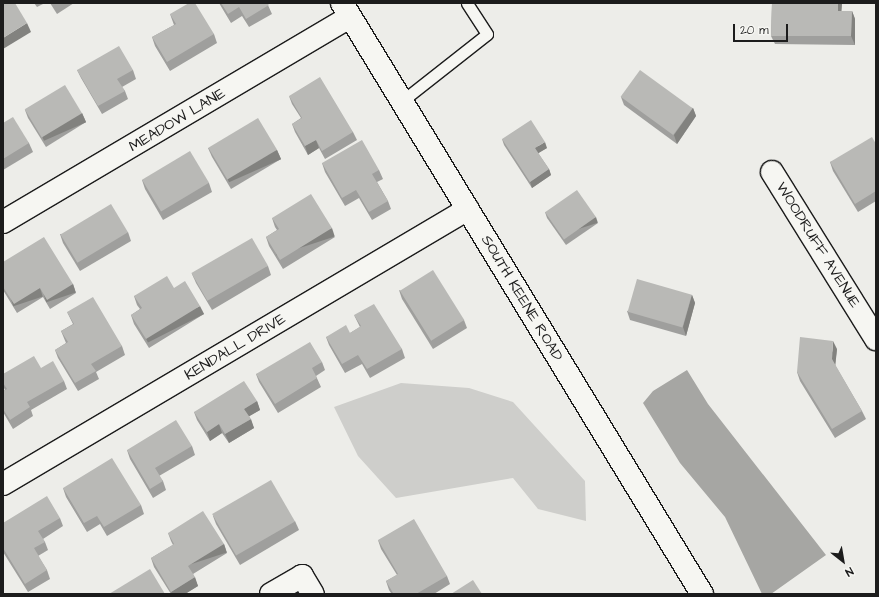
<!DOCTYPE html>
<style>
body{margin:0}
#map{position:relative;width:879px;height:597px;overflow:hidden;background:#edede9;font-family:"Architects Daughter",sans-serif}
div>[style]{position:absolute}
.green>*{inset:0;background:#cececb}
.water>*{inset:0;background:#a6a6a3}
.roads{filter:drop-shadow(1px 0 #1c1c1c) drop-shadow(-1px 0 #1c1c1c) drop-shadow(0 1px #1c1c1c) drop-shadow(0 -1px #1c1c1c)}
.service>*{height:11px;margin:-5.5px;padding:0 5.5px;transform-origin:5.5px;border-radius:5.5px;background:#f6f6f2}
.minor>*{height:22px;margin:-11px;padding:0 11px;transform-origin:11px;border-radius:11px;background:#f6f6f2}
.secondary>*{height:22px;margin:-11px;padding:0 11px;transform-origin:11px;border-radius:11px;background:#f6f6f2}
.wall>*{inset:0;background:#9f9f9d}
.shaded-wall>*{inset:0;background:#82827f;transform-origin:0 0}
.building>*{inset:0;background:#b9b9b6;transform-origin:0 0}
span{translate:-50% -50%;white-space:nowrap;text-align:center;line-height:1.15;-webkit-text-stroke:3px #f6f6f2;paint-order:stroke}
.street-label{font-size:15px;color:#1c1c1c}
.frame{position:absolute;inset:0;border:4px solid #1c1c1c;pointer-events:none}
.north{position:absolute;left:823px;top:541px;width:40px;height:40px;-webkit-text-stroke:3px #f6f6f2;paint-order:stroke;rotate:149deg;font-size:11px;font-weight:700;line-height:16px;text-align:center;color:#1c1c1c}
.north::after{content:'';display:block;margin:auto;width:14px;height:18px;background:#1c1c1c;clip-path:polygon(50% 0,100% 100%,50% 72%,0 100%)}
.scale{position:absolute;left:733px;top:24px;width:55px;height:18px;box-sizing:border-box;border:2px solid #1c1c1c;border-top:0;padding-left:5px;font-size:12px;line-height:14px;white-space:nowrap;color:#1c1c1c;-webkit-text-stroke:3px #f6f6f2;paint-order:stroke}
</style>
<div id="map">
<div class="green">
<i style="clip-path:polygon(401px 383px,469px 388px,513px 402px,585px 481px,586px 521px,538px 509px,513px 478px,396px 498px,358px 456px,334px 407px)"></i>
</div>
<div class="water">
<i style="clip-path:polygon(687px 370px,708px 404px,826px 555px,771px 594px,762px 594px,725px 517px,680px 463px,643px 403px,653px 391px)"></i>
</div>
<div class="roads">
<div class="service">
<i style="left:402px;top:101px;width:108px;rotate:-38.2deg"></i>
<i style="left:487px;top:34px;width:37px;rotate:-123deg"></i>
</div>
<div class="minor">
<i style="left:772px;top:172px;width:197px;rotate:58.1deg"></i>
<i style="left:3px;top:222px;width:403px;rotate:-30.6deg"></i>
<i style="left:3px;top:484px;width:540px;rotate:-30.6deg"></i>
<i style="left:271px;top:594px;width:36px;rotate:-30deg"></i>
<i style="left:302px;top:576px;width:21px;rotate:59deg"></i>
</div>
<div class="secondary">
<i style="left:342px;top:3px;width:692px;rotate:58.65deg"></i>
</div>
</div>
<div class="wall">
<i style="clip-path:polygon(34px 3px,45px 3px,37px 7px)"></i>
<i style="clip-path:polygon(50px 3px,74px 3px,57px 14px)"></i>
<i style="clip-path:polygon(219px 3px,267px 3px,272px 14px,249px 27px,242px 16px,231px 23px)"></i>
<i style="clip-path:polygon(772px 3px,842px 3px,841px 11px,852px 11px,855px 19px,855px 45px,775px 44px,771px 36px)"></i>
<i style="clip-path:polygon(170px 14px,214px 34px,217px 43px,170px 71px,155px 46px,152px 37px,174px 25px)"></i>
<i style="clip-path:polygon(77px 70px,133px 70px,136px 79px,122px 87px,125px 91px,128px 99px,102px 114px,81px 78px)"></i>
<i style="clip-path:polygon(289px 96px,353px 132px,357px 140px,325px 159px,319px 148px,308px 155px,295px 132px,292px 124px,301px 118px,292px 104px)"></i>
<i style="clip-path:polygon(621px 97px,693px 108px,696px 116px,677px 144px,624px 105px)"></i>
<i style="clip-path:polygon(25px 110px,82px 113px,86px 122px,46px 147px,28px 118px)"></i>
<i style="clip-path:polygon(3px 123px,29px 143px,33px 152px,3px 170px)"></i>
<i style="clip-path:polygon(502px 139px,547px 148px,538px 153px,549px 169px,551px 175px,532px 188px,504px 145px)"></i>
<i style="clip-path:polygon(876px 144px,876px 201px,858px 212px,833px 171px,830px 162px)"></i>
<i style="clip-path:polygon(208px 148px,277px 150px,281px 159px,231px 189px,212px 157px)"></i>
<i style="clip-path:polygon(322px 163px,379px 170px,383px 179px,377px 182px,388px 201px,391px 209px,372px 220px,359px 198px,345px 206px,325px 172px)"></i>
<i style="clip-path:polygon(142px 180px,209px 183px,212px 192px,163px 220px,145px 189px)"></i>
<i style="clip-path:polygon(545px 212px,598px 223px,566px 245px,547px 218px)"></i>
<i style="clip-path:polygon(272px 218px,335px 237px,283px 269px,269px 246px,266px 237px,277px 230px,275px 227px)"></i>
<i style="clip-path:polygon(128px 232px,131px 241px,80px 271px,63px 243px,60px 234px)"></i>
<i style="clip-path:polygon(3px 262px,73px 284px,76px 293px,50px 309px,43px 297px,17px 313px,3px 290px)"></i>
<i style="clip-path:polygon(268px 266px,271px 275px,212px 310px,196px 283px,192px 274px)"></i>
<i style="clip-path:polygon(174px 288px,204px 314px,149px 348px,134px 324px,131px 315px,140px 309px,137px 305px,134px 296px)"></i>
<i style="clip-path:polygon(399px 290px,464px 320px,467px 328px,433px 349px,402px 299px)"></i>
<i style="clip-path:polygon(692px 295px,695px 303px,686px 336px,630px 320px,627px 311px)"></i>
<i style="clip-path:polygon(67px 312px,122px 346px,125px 355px,96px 372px,99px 379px,78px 391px,58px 358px,55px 350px,66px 343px,61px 331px,73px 324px)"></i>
<i style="clip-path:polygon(354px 315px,402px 349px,405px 358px,370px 378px,362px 364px,345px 373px,329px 345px,326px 337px,350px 333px,360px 327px)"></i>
<i style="clip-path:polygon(837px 349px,835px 365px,862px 411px,866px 419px,835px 438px,800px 381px,797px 372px)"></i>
<i style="clip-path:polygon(322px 362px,325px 370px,316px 376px,321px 387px,278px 413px,259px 382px,256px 374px)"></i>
<i style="clip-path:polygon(41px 368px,64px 381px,67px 389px,31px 410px,33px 416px,13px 429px,3px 412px,3px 391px,5px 390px,3px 386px,3px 374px)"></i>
<i style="clip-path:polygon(257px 401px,260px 410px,249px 416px,254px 428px,229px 443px,222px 433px,210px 441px,197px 420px,194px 412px)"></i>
<i style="clip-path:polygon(192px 446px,195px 455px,159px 476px,163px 481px,166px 490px,153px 498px,130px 459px,127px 450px)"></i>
<i style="clip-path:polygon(63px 488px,141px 505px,144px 514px,107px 536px,100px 524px,87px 532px,66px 497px)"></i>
<i style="clip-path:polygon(213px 516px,295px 521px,299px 530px,240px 565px,216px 524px)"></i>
<i style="clip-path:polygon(60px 518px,63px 526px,43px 539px,45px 542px,48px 550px,38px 556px,47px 570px,50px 579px,28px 592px,3px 552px,3px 523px)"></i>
<i style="clip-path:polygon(168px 533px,224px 544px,227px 553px,193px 574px,198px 586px,185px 594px,171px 594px,154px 567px,151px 558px,173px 545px,171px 541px)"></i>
<i style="clip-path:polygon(378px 540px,447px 576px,450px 584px,434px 594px,390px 594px,391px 593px,389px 590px,386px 581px,397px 575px,381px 549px)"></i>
</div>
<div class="shaded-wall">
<i style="clip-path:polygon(838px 3px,842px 3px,841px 19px,838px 11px)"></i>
<i style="clip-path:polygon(852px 11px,855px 19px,855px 45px,851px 36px)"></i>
<i style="clip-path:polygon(27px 23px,31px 32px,3px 49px,3px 38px)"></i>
<i style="clip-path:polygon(693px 108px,696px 116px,677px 144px,674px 135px)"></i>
<i style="left:82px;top:113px;width:10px;height:46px;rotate:66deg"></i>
<i style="clip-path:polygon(316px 140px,319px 148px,308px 155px,305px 146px)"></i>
<i style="clip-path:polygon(545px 142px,547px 148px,537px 154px,535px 148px)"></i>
<i style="left:277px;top:150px;width:10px;height:57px;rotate:66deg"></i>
<i style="clip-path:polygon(549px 169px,551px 175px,532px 188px,530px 182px)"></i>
<i style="left:596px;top:217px;width:6px;height:39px;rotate:72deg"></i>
<i style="left:332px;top:228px;width:9px;height:61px;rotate:72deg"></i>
<i style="left:73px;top:284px;width:9px;height:31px;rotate:72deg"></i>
<i style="left:40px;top:288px;width:9px;height:31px;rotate:72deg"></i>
<i style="clip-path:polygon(692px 295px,695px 303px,686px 336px,683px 327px)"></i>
<i style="left:200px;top:306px;width:9px;height:63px;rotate:63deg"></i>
<i style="clip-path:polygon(833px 341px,837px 349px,835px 368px,832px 359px)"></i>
<i style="clip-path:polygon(257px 401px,260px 410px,248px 417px,244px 409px)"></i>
<i style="clip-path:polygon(251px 419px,254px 428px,229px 443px,225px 434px)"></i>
<i style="clip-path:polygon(219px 424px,222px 433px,210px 441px,207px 432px)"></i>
<i style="left:224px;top:544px;width:9px;height:42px;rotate:72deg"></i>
<i style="clip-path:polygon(195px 577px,198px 586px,185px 594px,172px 594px,171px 592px)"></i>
</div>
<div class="building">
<i style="clip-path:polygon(3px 3px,15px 3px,27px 23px,3px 38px)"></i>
<i style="clip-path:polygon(189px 3px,195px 3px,214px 34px,167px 62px,152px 37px,176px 24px,170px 14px)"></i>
<i style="clip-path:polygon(221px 3px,267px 3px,269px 5px,246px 19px,239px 7px,228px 14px)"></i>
<i style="clip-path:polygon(772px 3px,838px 3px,838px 11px,852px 11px,851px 36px,771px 36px)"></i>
<i style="clip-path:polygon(119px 46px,133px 70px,117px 79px,125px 91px,98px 106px,77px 70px)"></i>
<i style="left:640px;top:70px;width:65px;height:33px;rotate:36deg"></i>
<i style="clip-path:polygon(320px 77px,353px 132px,322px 151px,316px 140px,305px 146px,292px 124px,302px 118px,289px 96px)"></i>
<i style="left:65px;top:85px;width:33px;height:47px;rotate:59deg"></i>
<i style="clip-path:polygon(13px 117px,29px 143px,3px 159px,3px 123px)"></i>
<i style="left:258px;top:118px;width:37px;height:58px;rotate:59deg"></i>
<i style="clip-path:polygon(531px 120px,545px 142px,535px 148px,549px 169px,530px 182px,502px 139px)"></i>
<i style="clip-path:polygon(872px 137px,876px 144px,876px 191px,855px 204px,830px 162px)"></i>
<i style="clip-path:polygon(362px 140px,379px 170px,372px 174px,388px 201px,369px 212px,356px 190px,342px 198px,322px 163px)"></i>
<i style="left:190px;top:151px;width:37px;height:56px;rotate:59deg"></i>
<i style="left:577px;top:190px;width:33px;height:39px;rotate:55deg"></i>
<i style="clip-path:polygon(311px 194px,332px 228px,280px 260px,266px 237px,279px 229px,272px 218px)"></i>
<i style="left:111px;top:204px;width:33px;height:59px;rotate:59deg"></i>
<i style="clip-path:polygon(44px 237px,73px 284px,47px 300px,40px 288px,14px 304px,3px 287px,3px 262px)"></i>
<i style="left:252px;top:238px;width:32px;height:70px;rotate:60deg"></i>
<i style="left:433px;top:270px;width:59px;height:39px;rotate:58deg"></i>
<i style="clip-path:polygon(167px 276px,174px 288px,185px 281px,200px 306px,146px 339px,131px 315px,142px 308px,134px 296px)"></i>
<i style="left:637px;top:279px;width:57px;height:34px;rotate:16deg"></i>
<i style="clip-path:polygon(93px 297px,122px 346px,91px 364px,96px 371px,75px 383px,55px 350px,68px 342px,61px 331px,74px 324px,67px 312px)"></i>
<i style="clip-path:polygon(374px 304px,402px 349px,367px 369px,358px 355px,342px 364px,326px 337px,346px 325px,350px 333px,361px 326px,354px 315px)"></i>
<i style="clip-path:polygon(800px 337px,833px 341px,832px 359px,862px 411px,832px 429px,797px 372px)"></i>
<i style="clip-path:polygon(310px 342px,322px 362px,312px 368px,317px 378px,275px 404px,256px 374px)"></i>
<i style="clip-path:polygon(34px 356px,41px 368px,53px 361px,64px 381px,27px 402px,30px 407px,10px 420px,3px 409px,3px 391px,7px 389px,3px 383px,3px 374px)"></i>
<i style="clip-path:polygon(244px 381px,257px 401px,244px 409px,251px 419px,225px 434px,219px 424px,207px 432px,194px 412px)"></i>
<i style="clip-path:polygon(176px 420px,192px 446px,155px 468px,163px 481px,150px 489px,127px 450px)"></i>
<i style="clip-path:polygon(112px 458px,141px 505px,104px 527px,97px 516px,84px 523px,63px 488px)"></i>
<i style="left:271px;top:480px;width:48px;height:68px;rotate:60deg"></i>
<i style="clip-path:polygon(47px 496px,60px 518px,38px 531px,45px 542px,34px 548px,47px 570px,25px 584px,3px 548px,3px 523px)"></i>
<i style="clip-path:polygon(203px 511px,224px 544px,188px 566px,195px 577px,171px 592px,151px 558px,174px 544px,168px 533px)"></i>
<i style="clip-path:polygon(414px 519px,447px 576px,416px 594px,390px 594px,393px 593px,386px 581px,398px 574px,378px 540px)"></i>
<i style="clip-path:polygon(150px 569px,165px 594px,109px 594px)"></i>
<i style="clip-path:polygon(473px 580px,482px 594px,451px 594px)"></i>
</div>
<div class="street-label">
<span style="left:177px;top:120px;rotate:-31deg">MEADOW LANE</span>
<span style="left:818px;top:245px;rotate:58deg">WOODRUFF AVENUE</span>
<span style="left:522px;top:298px;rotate:59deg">SOUTH KEENE ROAD</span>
<span style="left:235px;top:347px;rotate:-31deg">KENDALL DRIVE</span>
</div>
<div class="frame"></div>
<div class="north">N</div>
<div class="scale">20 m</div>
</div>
